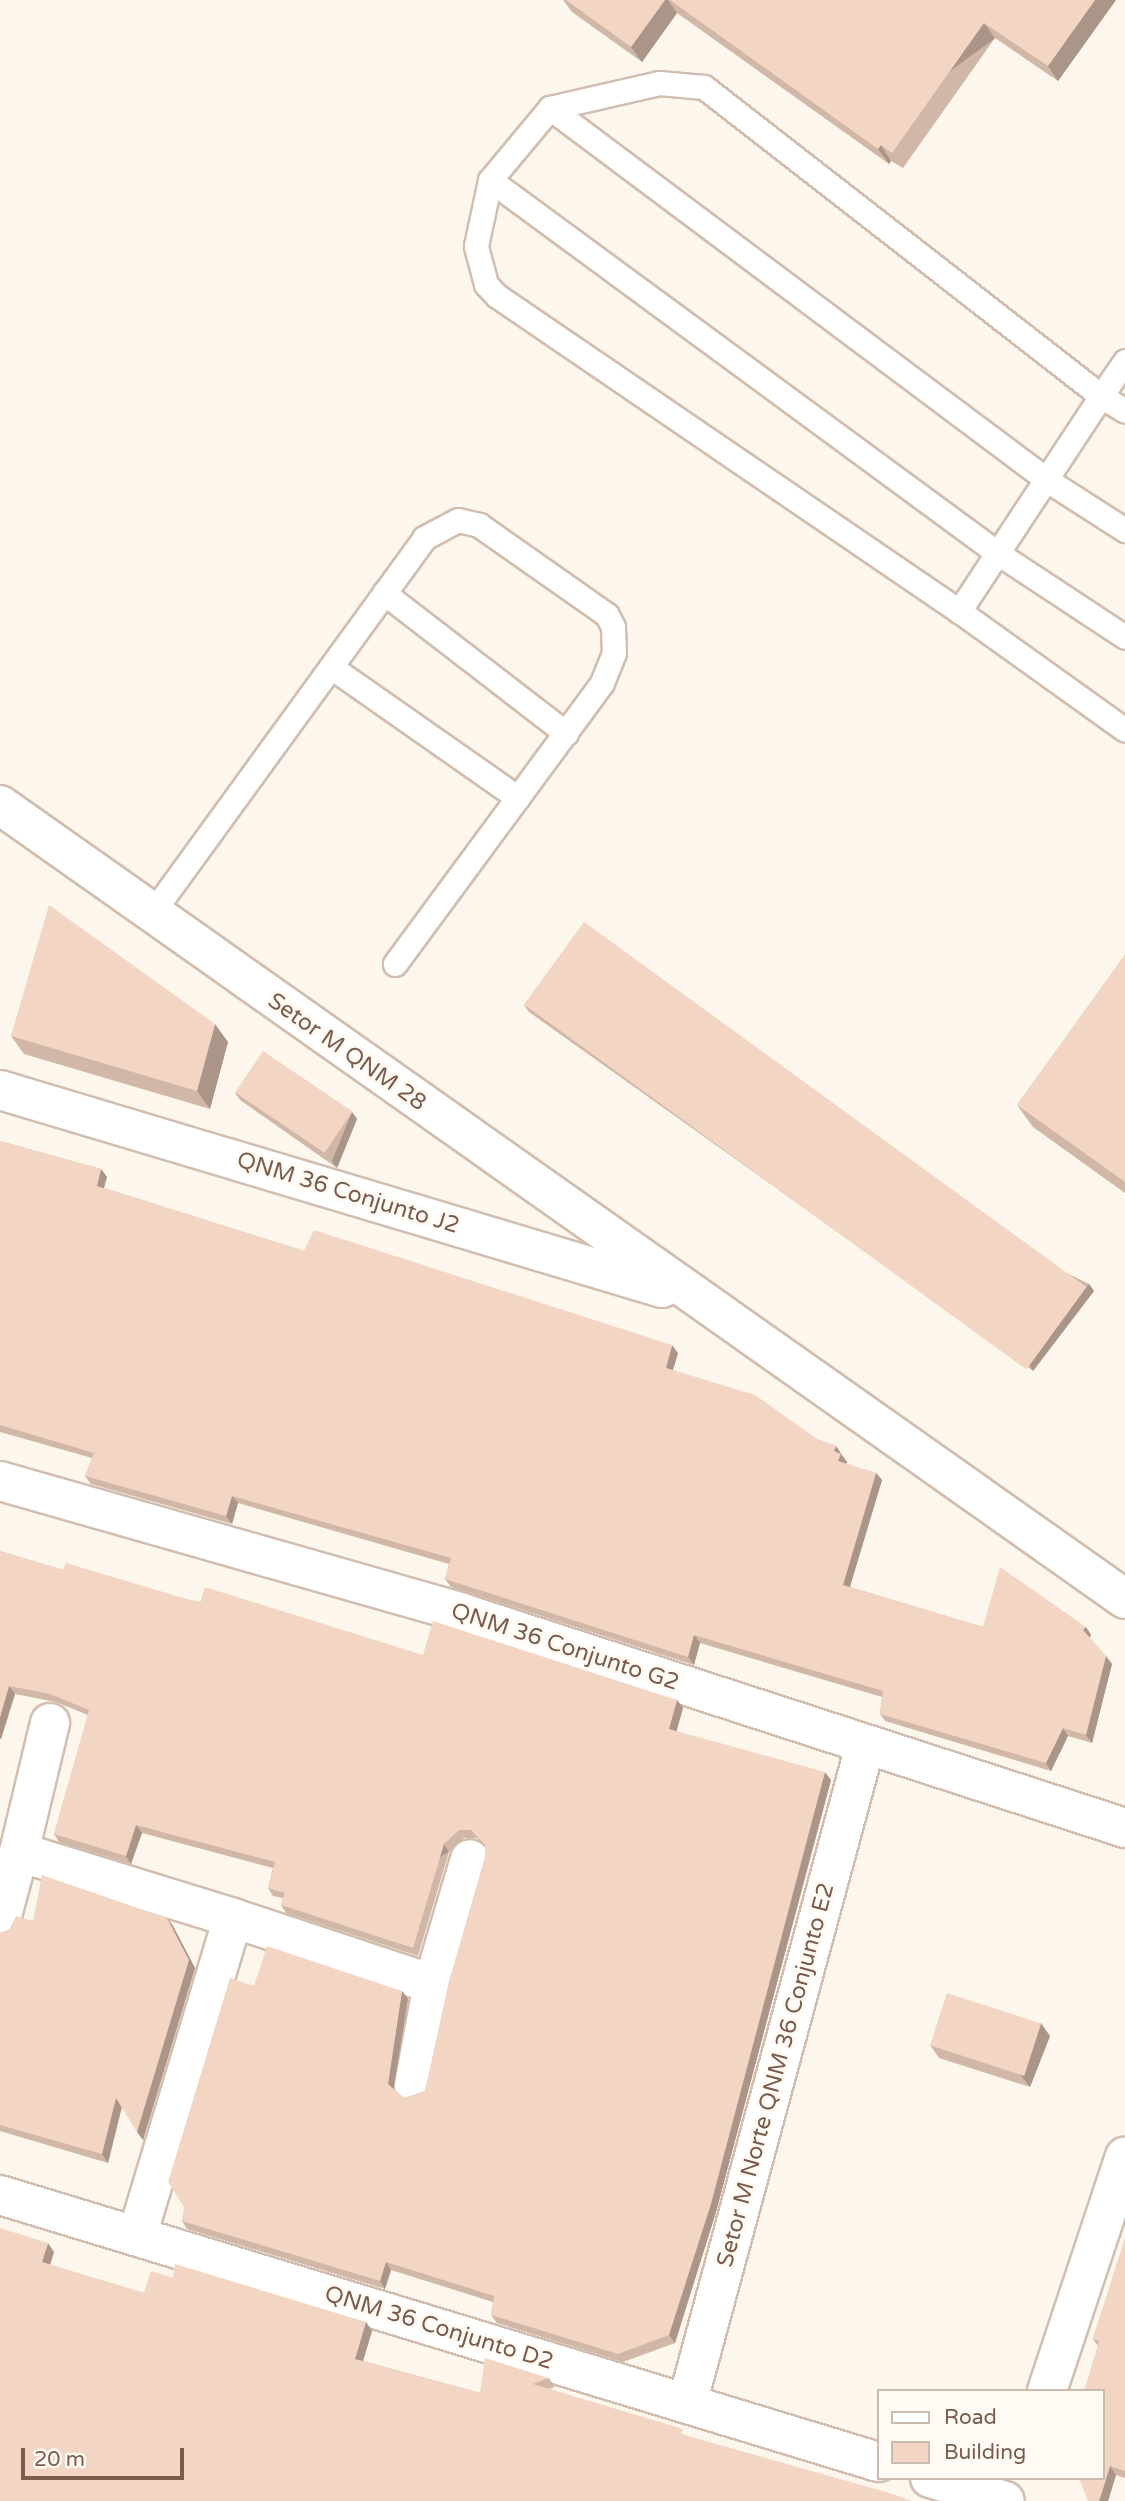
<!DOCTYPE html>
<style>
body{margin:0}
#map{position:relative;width:1125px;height:2501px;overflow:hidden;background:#fdf6ec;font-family:"Varela Round",sans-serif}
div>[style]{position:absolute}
.roads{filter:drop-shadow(2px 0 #d1beb0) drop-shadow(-2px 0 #d1beb0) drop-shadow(0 2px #d1beb0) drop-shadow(0 -2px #d1beb0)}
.service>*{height:23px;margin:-11.5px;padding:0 11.5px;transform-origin:11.5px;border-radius:11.5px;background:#fff}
.minor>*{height:38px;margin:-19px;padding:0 19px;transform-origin:19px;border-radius:19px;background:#fff}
.wall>*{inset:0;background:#d1b7a8}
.shaded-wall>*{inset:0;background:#aa9588;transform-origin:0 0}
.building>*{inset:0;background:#f3d5c3;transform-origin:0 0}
span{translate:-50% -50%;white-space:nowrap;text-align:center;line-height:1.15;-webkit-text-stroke:7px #fffaf3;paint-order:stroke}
.street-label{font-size:23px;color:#7a5c4d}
.legend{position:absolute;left:877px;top:2389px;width:228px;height:91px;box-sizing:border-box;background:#fffaf3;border:2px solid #cabbb1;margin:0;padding:9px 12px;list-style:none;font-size:21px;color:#7a5c4d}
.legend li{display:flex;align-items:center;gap:14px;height:35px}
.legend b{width:35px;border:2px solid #cabbb1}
.scale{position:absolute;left:21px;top:2448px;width:163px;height:32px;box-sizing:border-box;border:4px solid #7a5c4d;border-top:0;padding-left:9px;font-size:21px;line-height:24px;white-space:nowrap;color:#7a5c4d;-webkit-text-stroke:5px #fffaf3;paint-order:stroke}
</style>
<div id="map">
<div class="roads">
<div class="service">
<i style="left:550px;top:108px;width:621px;rotate:36.81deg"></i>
<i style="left:1047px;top:480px;width:93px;rotate:32.7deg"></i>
<i style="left:490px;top:180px;width:628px;rotate:36.32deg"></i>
<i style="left:996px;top:552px;width:154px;rotate:33.4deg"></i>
<i style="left:1125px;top:361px;width:42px;rotate:124.4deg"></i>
<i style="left:1101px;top:396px;width:28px;rotate:32deg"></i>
<i style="left:384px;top:593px;width:230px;rotate:37.6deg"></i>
<i style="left:959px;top:611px;width:559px;rotate:-145.71deg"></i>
<i style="left:497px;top:296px;width:16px;rotate:-133deg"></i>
<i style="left:486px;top:284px;width:39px;rotate:-105deg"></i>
<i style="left:476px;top:246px;width:67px;rotate:-78deg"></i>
<i style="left:490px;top:180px;width:94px;rotate:-50.2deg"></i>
<i style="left:550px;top:108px;width:112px;rotate:-12.9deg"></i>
<i style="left:659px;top:83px;width:45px;rotate:5.1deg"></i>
<i style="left:704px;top:87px;width:503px;rotate:37.89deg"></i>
<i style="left:1101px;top:396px;width:258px;rotate:123.4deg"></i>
<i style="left:959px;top:611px;width:204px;rotate:35.6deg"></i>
<i style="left:331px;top:667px;width:228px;rotate:35deg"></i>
<i style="left:152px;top:913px;width:463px;rotate:-54deg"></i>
<i style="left:424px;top:538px;width:38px;rotate:-28deg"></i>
<i style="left:458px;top:520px;width:22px;rotate:13deg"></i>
<i style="left:479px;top:525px;width:156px;rotate:35.1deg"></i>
<i style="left:607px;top:615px;width:13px;rotate:63deg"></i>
<i style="left:613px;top:627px;width:26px;rotate:88deg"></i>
<i style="left:614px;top:653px;width:32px;rotate:112deg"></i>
<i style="left:602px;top:683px;width:349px;rotate:126.4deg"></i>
</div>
<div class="minor">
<i style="left:0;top:805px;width:1377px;rotate:35.21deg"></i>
<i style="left:0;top:1090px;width:691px;rotate:16.65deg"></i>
<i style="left:0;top:1481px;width:480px;rotate:15.9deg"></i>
<i style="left:462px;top:1613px;width:697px;rotate:17.97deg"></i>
<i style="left:50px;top:1723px;width:133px;rotate:103.5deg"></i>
<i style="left:19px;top:1852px;width:224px;rotate:17.1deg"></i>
<i style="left:233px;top:1918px;width:331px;rotate:106.8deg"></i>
<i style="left:233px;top:1918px;width:211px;rotate:18.3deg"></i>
<i style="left:433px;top:1984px;width:103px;rotate:100.7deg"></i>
<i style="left:0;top:1923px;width:73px;rotate:-75deg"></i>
<i style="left:433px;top:1984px;width:130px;rotate:-73.5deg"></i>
<i style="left:0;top:2195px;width:918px;rotate:16.91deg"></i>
<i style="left:1047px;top:2391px;width:247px;rotate:-71.6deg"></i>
<i style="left:687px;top:2404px;width:682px;rotate:-74.86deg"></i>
<i style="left:930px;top:2478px;width:78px;rotate:17deg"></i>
</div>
</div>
<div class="wall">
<i style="clip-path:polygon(563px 0,1116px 0,1058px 81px,995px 38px,903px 168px,891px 161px,889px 164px,677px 13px,642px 62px,572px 12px)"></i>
<i style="clip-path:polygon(1125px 955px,1125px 1193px,1033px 1127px,1017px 1105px)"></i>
<i style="clip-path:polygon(524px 1005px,1089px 1284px,1094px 1291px,1033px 1371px,529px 1012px)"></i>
<i style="clip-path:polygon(11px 1036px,228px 1042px,210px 1109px,24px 1054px)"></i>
<i style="clip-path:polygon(235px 1093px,352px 1112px,357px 1119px,337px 1168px,240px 1100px)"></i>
<i style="clip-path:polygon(0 1141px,101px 1169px,107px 1177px,104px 1188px,304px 1251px,678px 1353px,673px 1370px,817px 1439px,836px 1446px,847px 1462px,846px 1464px,876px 1473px,882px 1480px,850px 1587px,983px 1627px,1086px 1627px,1091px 1635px,1089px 1637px,1112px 1664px,1092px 1743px,1068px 1736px,1051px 1771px,885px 1721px,880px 1714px,882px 1697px,700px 1643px,694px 1665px,451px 1587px,445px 1579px,449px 1564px,238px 1503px,232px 1524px,91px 1484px,85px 1476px,92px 1458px,0 1432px)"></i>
<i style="clip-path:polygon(0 1551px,63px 1570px,423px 1655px,677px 1700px,683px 1708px,676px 1731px,831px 1780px,716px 2212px,675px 2343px,623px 2362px,497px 2323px,491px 2315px,493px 2302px,391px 2270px,385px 2289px,187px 2229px,182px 2221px,254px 1986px,408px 1999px,394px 2089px,404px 2098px,425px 2091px,485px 1857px,485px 1847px,477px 1838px,464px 1838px,449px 1852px,418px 1956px,286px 1913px,281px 1905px,283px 1898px,273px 1896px,268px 1888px,273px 1868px,142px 1833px,131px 1864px,59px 1842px,54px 1834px,88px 1715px,56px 1702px,15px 1694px,1px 1739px,0 1739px)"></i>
<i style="clip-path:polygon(167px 1918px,173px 1926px,195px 1968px,143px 2140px,122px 2107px,108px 2163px,0 2131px,0 1933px,33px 1921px)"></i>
<i style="clip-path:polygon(1050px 2036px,1030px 2087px,939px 2058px,930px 2045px)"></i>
<i style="clip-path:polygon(0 2228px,54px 2252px,50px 2265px,144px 2293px,173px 2278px,366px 2322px,372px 2331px,363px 2361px,480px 2393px,549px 2378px,555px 2387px,549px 2389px,688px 2436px,0 2501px)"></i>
<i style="clip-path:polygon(1125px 2239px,1125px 2478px,1116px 2475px,1108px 2501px,1098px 2346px,1093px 2339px)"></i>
</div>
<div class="shaded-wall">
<i style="clip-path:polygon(665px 0,668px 0,677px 13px,642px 62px,631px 47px)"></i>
<i style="clip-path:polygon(1095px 0,1116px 0,1058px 81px,1048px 66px)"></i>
<i style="left:984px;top:23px;width:19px;height:159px;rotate:54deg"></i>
<i style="clip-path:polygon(881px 145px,891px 161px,889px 164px,878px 149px)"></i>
<i style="clip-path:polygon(215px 1024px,228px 1042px,210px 1109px,197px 1091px)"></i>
<i style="clip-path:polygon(352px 1112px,357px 1119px,337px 1168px,332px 1161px)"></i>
<i style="clip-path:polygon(101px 1169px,107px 1177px,102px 1194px,97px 1186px)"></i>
<i style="clip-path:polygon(1089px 1284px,1094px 1291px,1033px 1371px,1029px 1364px)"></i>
<i style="clip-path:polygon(672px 1345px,678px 1353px,671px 1376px,666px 1368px)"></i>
<i style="clip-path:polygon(836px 1446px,841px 1454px,840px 1456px,841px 1454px,847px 1462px,844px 1469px,838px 1461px,834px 1451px)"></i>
<i style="clip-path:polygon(876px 1473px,882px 1480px,848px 1593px,843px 1585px)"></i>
<i style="clip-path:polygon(232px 1496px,238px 1503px,232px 1524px,226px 1516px)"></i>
<i style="clip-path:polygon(1086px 1627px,1091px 1635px,1089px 1638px,1083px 1630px)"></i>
<i style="clip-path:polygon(694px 1635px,700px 1643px,694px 1665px,688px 1657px)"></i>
<i style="clip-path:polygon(1106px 1656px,1112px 1664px,1092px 1743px,1086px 1735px)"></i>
<i style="clip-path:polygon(9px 1686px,15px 1694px,1px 1739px,0 1737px,0 1717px)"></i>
<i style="clip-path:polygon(677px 1700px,683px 1708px,675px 1737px,669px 1729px)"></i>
<i style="clip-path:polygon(1063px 1728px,1068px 1736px,1051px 1771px,1046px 1763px)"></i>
<i style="clip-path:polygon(825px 1772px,831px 1780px,716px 2212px,675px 2343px,669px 2335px)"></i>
<i style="clip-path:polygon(136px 1825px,142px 1833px,131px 1864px,126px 1856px)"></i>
<i style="left:444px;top:1844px;width:9px;height:109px;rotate:58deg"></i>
<i style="clip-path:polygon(167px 1918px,173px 1926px,195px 1968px,143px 2140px,137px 2132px)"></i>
<i style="clip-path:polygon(402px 1991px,408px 1999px,393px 2092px,388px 2084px)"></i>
<i style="clip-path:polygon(1041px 2023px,1050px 2036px,1030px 2087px,1020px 2074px)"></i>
<i style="clip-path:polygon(116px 2098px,122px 2106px,108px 2163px,102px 2154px)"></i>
<i style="clip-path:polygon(48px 2243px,54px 2252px,48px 2271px,42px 2262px)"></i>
<i style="clip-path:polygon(386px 2262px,391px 2270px,385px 2289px,380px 2281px)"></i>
<i style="clip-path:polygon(366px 2322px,372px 2331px,361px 2368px,355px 2359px)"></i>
<i style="clip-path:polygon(1110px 2466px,1116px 2475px,1108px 2501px,1099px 2501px)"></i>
</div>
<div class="building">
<i style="clip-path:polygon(566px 0,665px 0,631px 47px)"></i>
<i style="clip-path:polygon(670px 0,1095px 0,1048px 66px,984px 23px,892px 153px,881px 145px,878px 149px)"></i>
<i style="clip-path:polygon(49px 905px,215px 1024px,197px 1091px,11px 1036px)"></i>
<i style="left:584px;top:922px;width:621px;height:102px;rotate:36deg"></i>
<i style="clip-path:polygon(1125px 955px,1125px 1182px,1017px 1105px)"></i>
<i style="left:263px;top:1051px;width:108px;height:50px;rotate:34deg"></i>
<i style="clip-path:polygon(0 1141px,101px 1169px,97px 1186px,304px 1251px,314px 1230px,672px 1345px,666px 1368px,755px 1395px,817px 1439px,836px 1446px,834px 1451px,841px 1454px,838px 1461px,876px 1473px,843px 1585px,983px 1627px,1000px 1567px,1086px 1627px,1083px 1630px,1106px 1656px,1086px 1735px,1063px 1728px,1046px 1763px,880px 1714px,883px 1691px,694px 1635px,688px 1657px,445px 1579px,451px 1558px,232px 1496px,226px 1516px,85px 1476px,94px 1453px,0 1425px)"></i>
<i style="clip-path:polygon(0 1551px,63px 1570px,66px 1563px,200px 1603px,205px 1587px,423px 1655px,433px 1621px,677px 1700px,669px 1729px,825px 1772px,711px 2204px,669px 2335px,618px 2354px,491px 2315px,494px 2296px,386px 2262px,380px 2281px,182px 2221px,184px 2207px,168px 2182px,230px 1978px,254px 1986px,267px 1946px,402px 1991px,388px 2084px,404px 2098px,425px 2091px,449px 1981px,485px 1857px,485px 1845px,471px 1830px,459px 1830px,444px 1844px,413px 1948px,281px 1905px,285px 1893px,268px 1888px,275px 1862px,136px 1825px,126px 1856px,54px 1834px,89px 1710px,50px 1694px,9px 1686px,0 1717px)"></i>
<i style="clip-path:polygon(42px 1875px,167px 1918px,189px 1960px,137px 2132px,116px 2098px,102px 2154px,0 2125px,0 1933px,9px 1930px,16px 1916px,33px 1921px)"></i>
<i style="left:947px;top:1993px;width:99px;height:55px;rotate:18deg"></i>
<i style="clip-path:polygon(0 2228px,48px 2243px,42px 2262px,144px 2293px,151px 2271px,173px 2278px,175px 2264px,366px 2322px,355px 2359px,480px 2393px,485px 2358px,549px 2378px,533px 2384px,683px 2429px,681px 2434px,893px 2494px,912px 2501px,0 2501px)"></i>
<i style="clip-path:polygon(1125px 2239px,1125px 2471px,1110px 2466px,1099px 2501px,1088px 2501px,1079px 2478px,1102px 2478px,1102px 2391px,1084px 2391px,1099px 2341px,1093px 2339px)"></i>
</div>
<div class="street-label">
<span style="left:347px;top:1052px;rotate:35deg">Setor M QNM 28</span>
<span style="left:348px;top:1193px;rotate:17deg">QNM 36 Conjunto J2</span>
<span style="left:565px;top:1647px;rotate:18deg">QNM 36 Conjunto G2</span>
<span style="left:776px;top:2075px;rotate:-75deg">Setor M Norte QNM 36 Conjunto E2</span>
<span style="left:439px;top:2328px;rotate:17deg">QNM 36 Conjunto D2</span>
</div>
<ul class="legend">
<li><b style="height:9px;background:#fff"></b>Road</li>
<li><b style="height:19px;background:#f3d5c3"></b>Building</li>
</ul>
<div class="scale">20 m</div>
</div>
